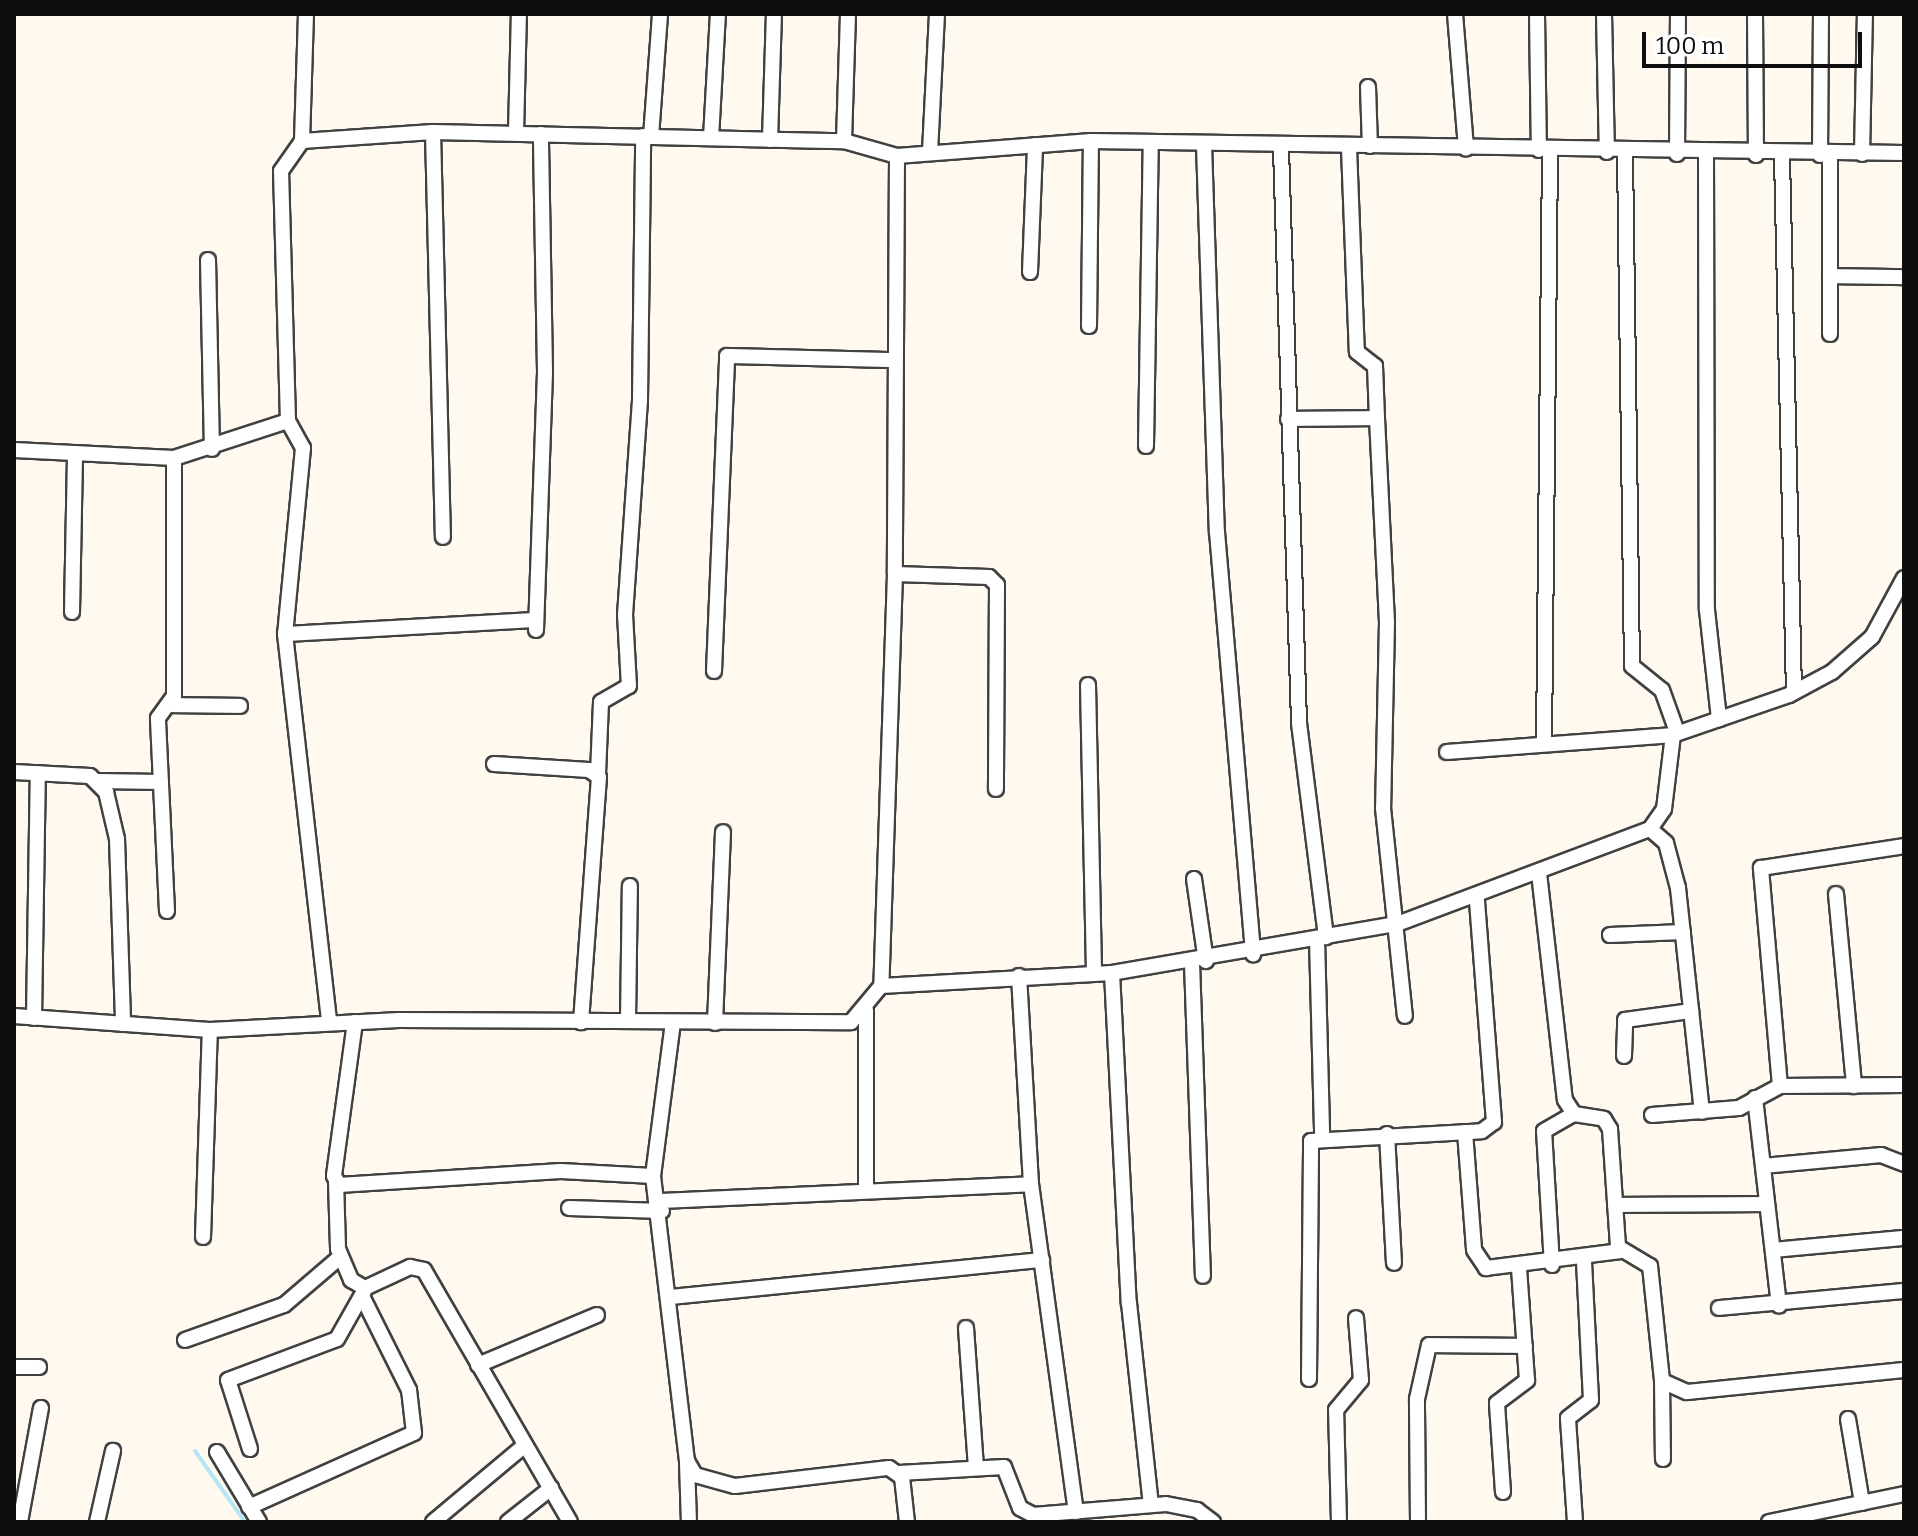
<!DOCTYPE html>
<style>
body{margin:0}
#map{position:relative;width:1918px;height:1536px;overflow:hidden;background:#fff9ef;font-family:Bitter,serif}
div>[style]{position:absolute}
.stream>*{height:4px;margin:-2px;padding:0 2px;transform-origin:2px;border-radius:2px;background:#b4e7f5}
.roads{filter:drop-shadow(2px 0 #414141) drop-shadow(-2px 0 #414141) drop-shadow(0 2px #414141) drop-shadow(0 -2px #414141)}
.minor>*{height:14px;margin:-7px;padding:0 7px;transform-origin:7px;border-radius:7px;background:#fff}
span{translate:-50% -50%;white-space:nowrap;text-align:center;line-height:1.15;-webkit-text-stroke:8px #fff;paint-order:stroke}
.frame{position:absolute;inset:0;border:16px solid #0e0e0e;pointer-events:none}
.scale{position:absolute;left:1642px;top:32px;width:220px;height:36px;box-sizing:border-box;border:4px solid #0e0e0e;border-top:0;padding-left:10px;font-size:24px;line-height:28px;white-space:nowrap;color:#0e0e0e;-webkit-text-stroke:6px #fff;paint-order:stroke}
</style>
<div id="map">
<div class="stream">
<i style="left:195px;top:1451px;width:87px;rotate:54.8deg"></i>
</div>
<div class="roads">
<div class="minor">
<i style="left:1455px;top:14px;width:135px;rotate:85.3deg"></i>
<i style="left:1537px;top:14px;width:136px;rotate:89.2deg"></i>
<i style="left:1604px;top:14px;width:138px;rotate:88.8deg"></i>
<i style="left:1755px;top:14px;width:141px;rotate:89.6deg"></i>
<i style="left:1368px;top:87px;width:59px;rotate:88.1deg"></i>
<i style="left:433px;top:132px;width:405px;rotate:88.6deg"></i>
<i style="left:516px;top:133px;width:119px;rotate:-88.6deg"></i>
<i style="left:651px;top:137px;width:123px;rotate:-85.8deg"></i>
<i style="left:711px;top:138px;width:124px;rotate:-86.8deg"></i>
<i style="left:770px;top:140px;width:126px;rotate:-88.2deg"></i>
<i style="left:302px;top:141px;width:127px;rotate:-88.2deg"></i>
<i style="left:844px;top:141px;width:127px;rotate:-88.2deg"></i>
<i style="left:1204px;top:145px;width:387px;rotate:88.1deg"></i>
<i style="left:1217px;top:532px;width:424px;rotate:85.1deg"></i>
<i style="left:1349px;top:148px;width:204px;rotate:87.8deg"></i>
<i style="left:1357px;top:352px;width:23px;rotate:38deg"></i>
<i style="left:1375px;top:366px;width:52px;rotate:87.8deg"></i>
<i style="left:1281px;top:149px;width:574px;rotate:88.2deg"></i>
<i style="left:1299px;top:723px;width:216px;rotate:82.8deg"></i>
<i style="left:930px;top:152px;width:138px;rotate:-87.1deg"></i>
<i style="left:1625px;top:153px;width:513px;rotate:89.22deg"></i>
<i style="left:1632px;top:666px;width:38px;rotate:39deg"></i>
<i style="left:1662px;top:690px;width:45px;rotate:70.3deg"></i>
<i style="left:1677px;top:154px;width:140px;rotate:-89.6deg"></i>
<i style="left:1706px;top:154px;width:456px;rotate:89.9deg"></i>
<i style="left:1707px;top:610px;width:110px;rotate:83.7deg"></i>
<i style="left:1862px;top:154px;width:140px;rotate:-88.8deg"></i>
<i style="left:1820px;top:155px;width:141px;rotate:-89.6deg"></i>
<i style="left:897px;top:156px;width:195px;rotate:-4.4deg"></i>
<i style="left:1091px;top:141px;width:813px;rotate:0.85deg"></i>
<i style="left:1782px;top:156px;width:536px;rotate:88.72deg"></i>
<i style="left:208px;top:260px;width:189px;rotate:88.8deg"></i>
<i style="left:1030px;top:272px;width:127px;rotate:-87.7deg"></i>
<i style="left:1830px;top:276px;width:74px;rotate:0.8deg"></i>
<i style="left:1089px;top:326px;width:185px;rotate:-89.4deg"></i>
<i style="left:1830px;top:334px;width:179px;rotate:-90deg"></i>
<i style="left:1288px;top:419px;width:89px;rotate:-0.6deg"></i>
<i style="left:1377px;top:418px;width:204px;rotate:87.2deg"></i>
<i style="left:1387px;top:622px;width:186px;rotate:91.2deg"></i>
<i style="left:1383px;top:808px;width:209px;rotate:84deg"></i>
<i style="left:288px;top:421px;width:31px;rotate:61deg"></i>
<i style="left:303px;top:448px;width:187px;rotate:95.5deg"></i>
<i style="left:285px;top:634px;width:390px;rotate:83.5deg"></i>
<i style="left:1146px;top:446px;width:302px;rotate:-89.1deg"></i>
<i style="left:14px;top:450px;width:160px;rotate:2.9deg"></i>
<i style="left:174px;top:458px;width:120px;rotate:-18deg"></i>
<i style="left:288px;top:421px;width:250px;rotate:-91.6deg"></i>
<i style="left:281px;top:171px;width:37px;rotate:-55deg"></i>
<i style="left:302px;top:141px;width:131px;rotate:-3.9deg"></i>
<i style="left:433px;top:132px;width:411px;rotate:1.3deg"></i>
<i style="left:844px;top:141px;width:55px;rotate:15.8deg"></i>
<i style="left:897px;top:156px;width:418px;rotate:90.3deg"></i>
<i style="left:895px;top:574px;width:412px;rotate:91.9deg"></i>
<i style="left:895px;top:574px;width:94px;rotate:1.8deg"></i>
<i style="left:989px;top:577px;width:11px;rotate:45deg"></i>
<i style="left:997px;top:585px;width:204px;rotate:90.3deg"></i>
<i style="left:72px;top:612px;width:159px;rotate:-88.9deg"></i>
<i style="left:536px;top:630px;width:259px;rotate:-88deg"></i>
<i style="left:545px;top:371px;width:237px;rotate:-91deg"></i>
<i style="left:285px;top:634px;width:251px;rotate:-3.2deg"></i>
<i style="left:714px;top:671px;width:315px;rotate:-87.6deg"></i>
<i style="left:727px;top:356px;width:164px;rotate:1.4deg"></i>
<i style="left:1088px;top:685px;width:289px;rotate:88.8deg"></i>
<i style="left:172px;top:705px;width:68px;rotate:0.8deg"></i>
<i style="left:1544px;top:744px;width:594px;rotate:-89.42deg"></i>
<i style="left:1447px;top:752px;width:227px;rotate:-4.3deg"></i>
<i style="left:494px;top:764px;width:95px;rotate:3.6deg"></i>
<i style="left:589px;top:770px;width:12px;rotate:35deg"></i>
<i style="left:599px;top:777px;width:246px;rotate:94.2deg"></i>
<i style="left:14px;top:772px;width:76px;rotate:3deg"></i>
<i style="left:90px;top:776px;width:23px;rotate:45deg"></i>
<i style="left:106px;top:792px;width:48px;rotate:76.8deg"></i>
<i style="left:117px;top:839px;width:185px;rotate:88.1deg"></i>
<i style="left:598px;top:774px;width:72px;rotate:-87.6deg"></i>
<i style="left:601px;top:702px;width:32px;rotate:-30deg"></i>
<i style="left:629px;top:686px;width:71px;rotate:-93.2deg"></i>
<i style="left:625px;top:615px;width:216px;rotate:-86deg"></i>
<i style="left:640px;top:400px;width:264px;rotate:-89.3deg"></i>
<i style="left:98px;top:781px;width:63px;rotate:0.9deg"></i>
<i style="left:1650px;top:829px;width:21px;rotate:41deg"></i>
<i style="left:1666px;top:843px;width:47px;rotate:75.1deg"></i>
<i style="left:1678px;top:888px;width:225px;rotate:83.9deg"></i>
<i style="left:1539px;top:873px;width:228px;rotate:83.5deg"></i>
<i style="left:1565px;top:1100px;width:17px;rotate:57deg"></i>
<i style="left:1574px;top:1114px;width:30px;rotate:9deg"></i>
<i style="left:1604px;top:1119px;width:12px;rotate:59deg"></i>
<i style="left:1610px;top:1129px;width:118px;rotate:86.1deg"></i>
<i style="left:1618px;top:1247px;width:37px;rotate:31deg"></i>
<i style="left:1650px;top:1266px;width:116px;rotate:84deg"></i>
<i style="left:1662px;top:1381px;width:27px;rotate:24deg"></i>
<i style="left:1687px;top:1392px;width:218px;rotate:-5.8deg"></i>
<i style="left:1194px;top:879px;width:83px;rotate:81.7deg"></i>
<i style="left:1836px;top:894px;width:193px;rotate:84.6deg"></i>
<i style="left:167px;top:911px;width:193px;rotate:-92.7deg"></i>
<i style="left:158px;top:718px;width:27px;rotate:-54deg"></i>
<i style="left:174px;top:696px;width:238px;rotate:-90deg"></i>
<i style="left:1610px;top:935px;width:73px;rotate:-2.4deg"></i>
<i style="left:1317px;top:939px;width:197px;rotate:88.5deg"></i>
<i style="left:1192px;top:963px;width:313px;rotate:88deg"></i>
<i style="left:1112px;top:973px;width:330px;rotate:87.1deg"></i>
<i style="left:1129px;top:1303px;width:202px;rotate:83.8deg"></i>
<i style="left:1019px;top:976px;width:208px;rotate:86.7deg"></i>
<i style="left:1031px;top:1184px;width:331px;rotate:82.2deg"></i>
<i style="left:866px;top:1010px;width:179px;rotate:90deg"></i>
<i style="left:14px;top:1016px;width:196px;rotate:4.1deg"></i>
<i style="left:210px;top:1030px;width:189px;rotate:-3deg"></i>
<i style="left:399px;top:1020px;width:452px;rotate:0.3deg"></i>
<i style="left:851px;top:1022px;width:47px;rotate:-50.2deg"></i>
<i style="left:881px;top:986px;width:231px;rotate:-3.2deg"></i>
<i style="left:1112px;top:973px;width:289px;rotate:-9.8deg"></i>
<i style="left:1397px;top:924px;width:270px;rotate:-20.6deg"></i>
<i style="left:1650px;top:829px;width:24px;rotate:-55deg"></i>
<i style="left:1664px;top:809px;width:75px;rotate:-83.1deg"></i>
<i style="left:1673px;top:735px;width:123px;rotate:-19deg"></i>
<i style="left:1789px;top:695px;width:49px;rotate:-28.1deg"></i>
<i style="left:1832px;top:672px;width:53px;rotate:-41.2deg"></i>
<i style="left:1872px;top:637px;width:67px;rotate:-61.5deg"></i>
<i style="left:34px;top:1018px;width:245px;rotate:-89.1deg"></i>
<i style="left:628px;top:1021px;width:135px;rotate:-89.2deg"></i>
<i style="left:355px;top:1022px;width:155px;rotate:97.8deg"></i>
<i style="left:334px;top:1176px;width:10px;rotate:61deg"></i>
<i style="left:339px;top:1185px;width:222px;rotate:-3.6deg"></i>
<i style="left:561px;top:1171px;width:92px;rotate:3.1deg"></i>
<i style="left:653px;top:1176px;width:287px;rotate:83.2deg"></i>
<i style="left:687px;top:1461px;width:16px;rotate:60deg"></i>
<i style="left:695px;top:1475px;width:41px;rotate:15.4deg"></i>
<i style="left:735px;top:1486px;width:155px;rotate:-6.7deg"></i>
<i style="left:889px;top:1468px;width:16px;rotate:35deg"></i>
<i style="left:902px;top:1477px;width:45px;rotate:83.7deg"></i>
<i style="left:715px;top:1023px;width:191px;rotate:-87.6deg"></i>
<i style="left:1624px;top:1056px;width:36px;rotate:-88deg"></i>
<i style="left:1625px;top:1020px;width:67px;rotate:-7.8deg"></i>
<i style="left:1780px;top:1086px;width:124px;rotate:-0.5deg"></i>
<i style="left:1755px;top:1098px;width:209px;rotate:83.4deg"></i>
<i style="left:1652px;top:1115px;width:87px;rotate:-4.6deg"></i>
<i style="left:1739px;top:1108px;width:47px;rotate:-28.2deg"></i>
<i style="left:1780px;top:1086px;width:219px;rotate:-95deg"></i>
<i style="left:1761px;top:868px;width:145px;rotate:-8.7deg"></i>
<i style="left:1465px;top:1132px;width:118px;rotate:85.6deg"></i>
<i style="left:1474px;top:1250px;width:22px;rotate:56deg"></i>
<i style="left:1486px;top:1268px;width:135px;rotate:-7.2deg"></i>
<i style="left:1387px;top:1134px;width:129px;rotate:86.9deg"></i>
<i style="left:1763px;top:1166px;width:119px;rotate:-5.3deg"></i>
<i style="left:1881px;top:1155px;width:25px;rotate:21deg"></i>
<i style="left:653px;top:1176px;width:154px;rotate:-82.6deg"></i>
<i style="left:336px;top:1181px;width:68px;rotate:88.3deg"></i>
<i style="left:338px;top:1249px;width:34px;rotate:67deg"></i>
<i style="left:351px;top:1280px;width:16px;rotate:30deg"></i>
<i style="left:365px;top:1288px;width:50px;rotate:-25deg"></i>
<i style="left:410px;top:1267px;width:14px;rotate:12deg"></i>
<i style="left:424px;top:1270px;width:291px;rotate:59.9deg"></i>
<i style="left:661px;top:1201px;width:370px;rotate:-2.6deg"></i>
<i style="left:1615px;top:1205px;width:152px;rotate:-0.4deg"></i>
<i style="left:569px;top:1208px;width:93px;rotate:1.8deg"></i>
<i style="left:203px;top:1237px;width:207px;rotate:-88.1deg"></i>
<i style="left:1773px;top:1250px;width:130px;rotate:-5.3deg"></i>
<i style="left:1552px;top:1265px;width:134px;rotate:-93.4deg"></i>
<i style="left:1544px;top:1131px;width:34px;rotate:-30deg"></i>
<i style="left:670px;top:1297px;width:374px;rotate:-5.7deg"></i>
<i style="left:1719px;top:1308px;width:186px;rotate:-5.3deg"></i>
<i style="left:966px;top:1328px;width:139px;rotate:85.9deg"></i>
<i style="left:185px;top:1340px;width:105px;rotate:-19.5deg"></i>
<i style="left:284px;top:1305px;width:74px;rotate:-40.6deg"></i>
<i style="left:478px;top:1365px;width:129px;rotate:-22.8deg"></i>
<i style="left:14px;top:1367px;width:25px"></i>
<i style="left:1309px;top:1379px;width:238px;rotate:-89.5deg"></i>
<i style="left:1311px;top:1141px;width:171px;rotate:-3.3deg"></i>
<i style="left:1482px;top:1131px;width:15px;rotate:-37deg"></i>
<i style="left:1494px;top:1122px;width:224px;rotate:-94.4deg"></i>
<i style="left:1662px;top:1381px;width:78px;rotate:89.3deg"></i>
<i style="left:1848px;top:1419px;width:85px;rotate:80.5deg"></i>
<i style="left:250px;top:1449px;width:72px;rotate:-107.7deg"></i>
<i style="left:228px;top:1380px;width:116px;rotate:-20.6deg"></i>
<i style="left:337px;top:1339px;width:55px;rotate:-60.6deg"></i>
<i style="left:217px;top:1452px;width:82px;rotate:59deg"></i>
<i style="left:687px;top:1463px;width:59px;rotate:88.1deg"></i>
<i style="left:899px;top:1473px;width:105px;rotate:-3.3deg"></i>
<i style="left:1004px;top:1467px;width:44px;rotate:68.7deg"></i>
<i style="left:1020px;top:1508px;width:15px;rotate:28deg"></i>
<i style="left:1033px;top:1515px;width:133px;rotate:-4.7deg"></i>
<i style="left:1166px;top:1504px;width:32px;rotate:11deg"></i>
<i style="left:1197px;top:1510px;width:20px;rotate:37deg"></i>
<i style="left:1503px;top:1492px;width:89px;rotate:-93.9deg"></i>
<i style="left:1497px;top:1403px;width:38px;rotate:-37deg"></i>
<i style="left:1527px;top:1380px;width:112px;rotate:-94.1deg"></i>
<i style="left:249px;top:1507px;width:181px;rotate:-24.2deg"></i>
<i style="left:414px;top:1433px;width:43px;rotate:-96.6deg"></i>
<i style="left:409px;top:1390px;width:103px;rotate:-116.6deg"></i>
<i style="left:20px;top:1522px;width:116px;rotate:-79.6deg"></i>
<i style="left:97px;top:1522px;width:73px;rotate:-77.3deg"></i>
<i style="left:433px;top:1522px;width:119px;rotate:-39.9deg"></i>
<i style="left:508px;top:1522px;width:55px;rotate:-38.3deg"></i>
<i style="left:1339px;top:1522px;width:112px;rotate:-91.5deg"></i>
<i style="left:1336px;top:1410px;width:39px;rotate:-50deg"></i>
<i style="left:1361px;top:1380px;width:62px;rotate:-94.6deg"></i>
<i style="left:1418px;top:1522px;width:123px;rotate:-90.5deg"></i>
<i style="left:1417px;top:1399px;width:55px;rotate:-77.5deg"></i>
<i style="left:1429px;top:1345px;width:96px;rotate:0.6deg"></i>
<i style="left:1575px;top:1522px;width:104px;rotate:-93.9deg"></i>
<i style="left:1568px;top:1418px;width:29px;rotate:-38deg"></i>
<i style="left:1591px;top:1400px;width:139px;rotate:-92.9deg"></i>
<i style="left:1769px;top:1522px;width:138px;rotate:-11.7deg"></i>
</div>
</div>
<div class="frame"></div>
<div class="scale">100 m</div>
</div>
